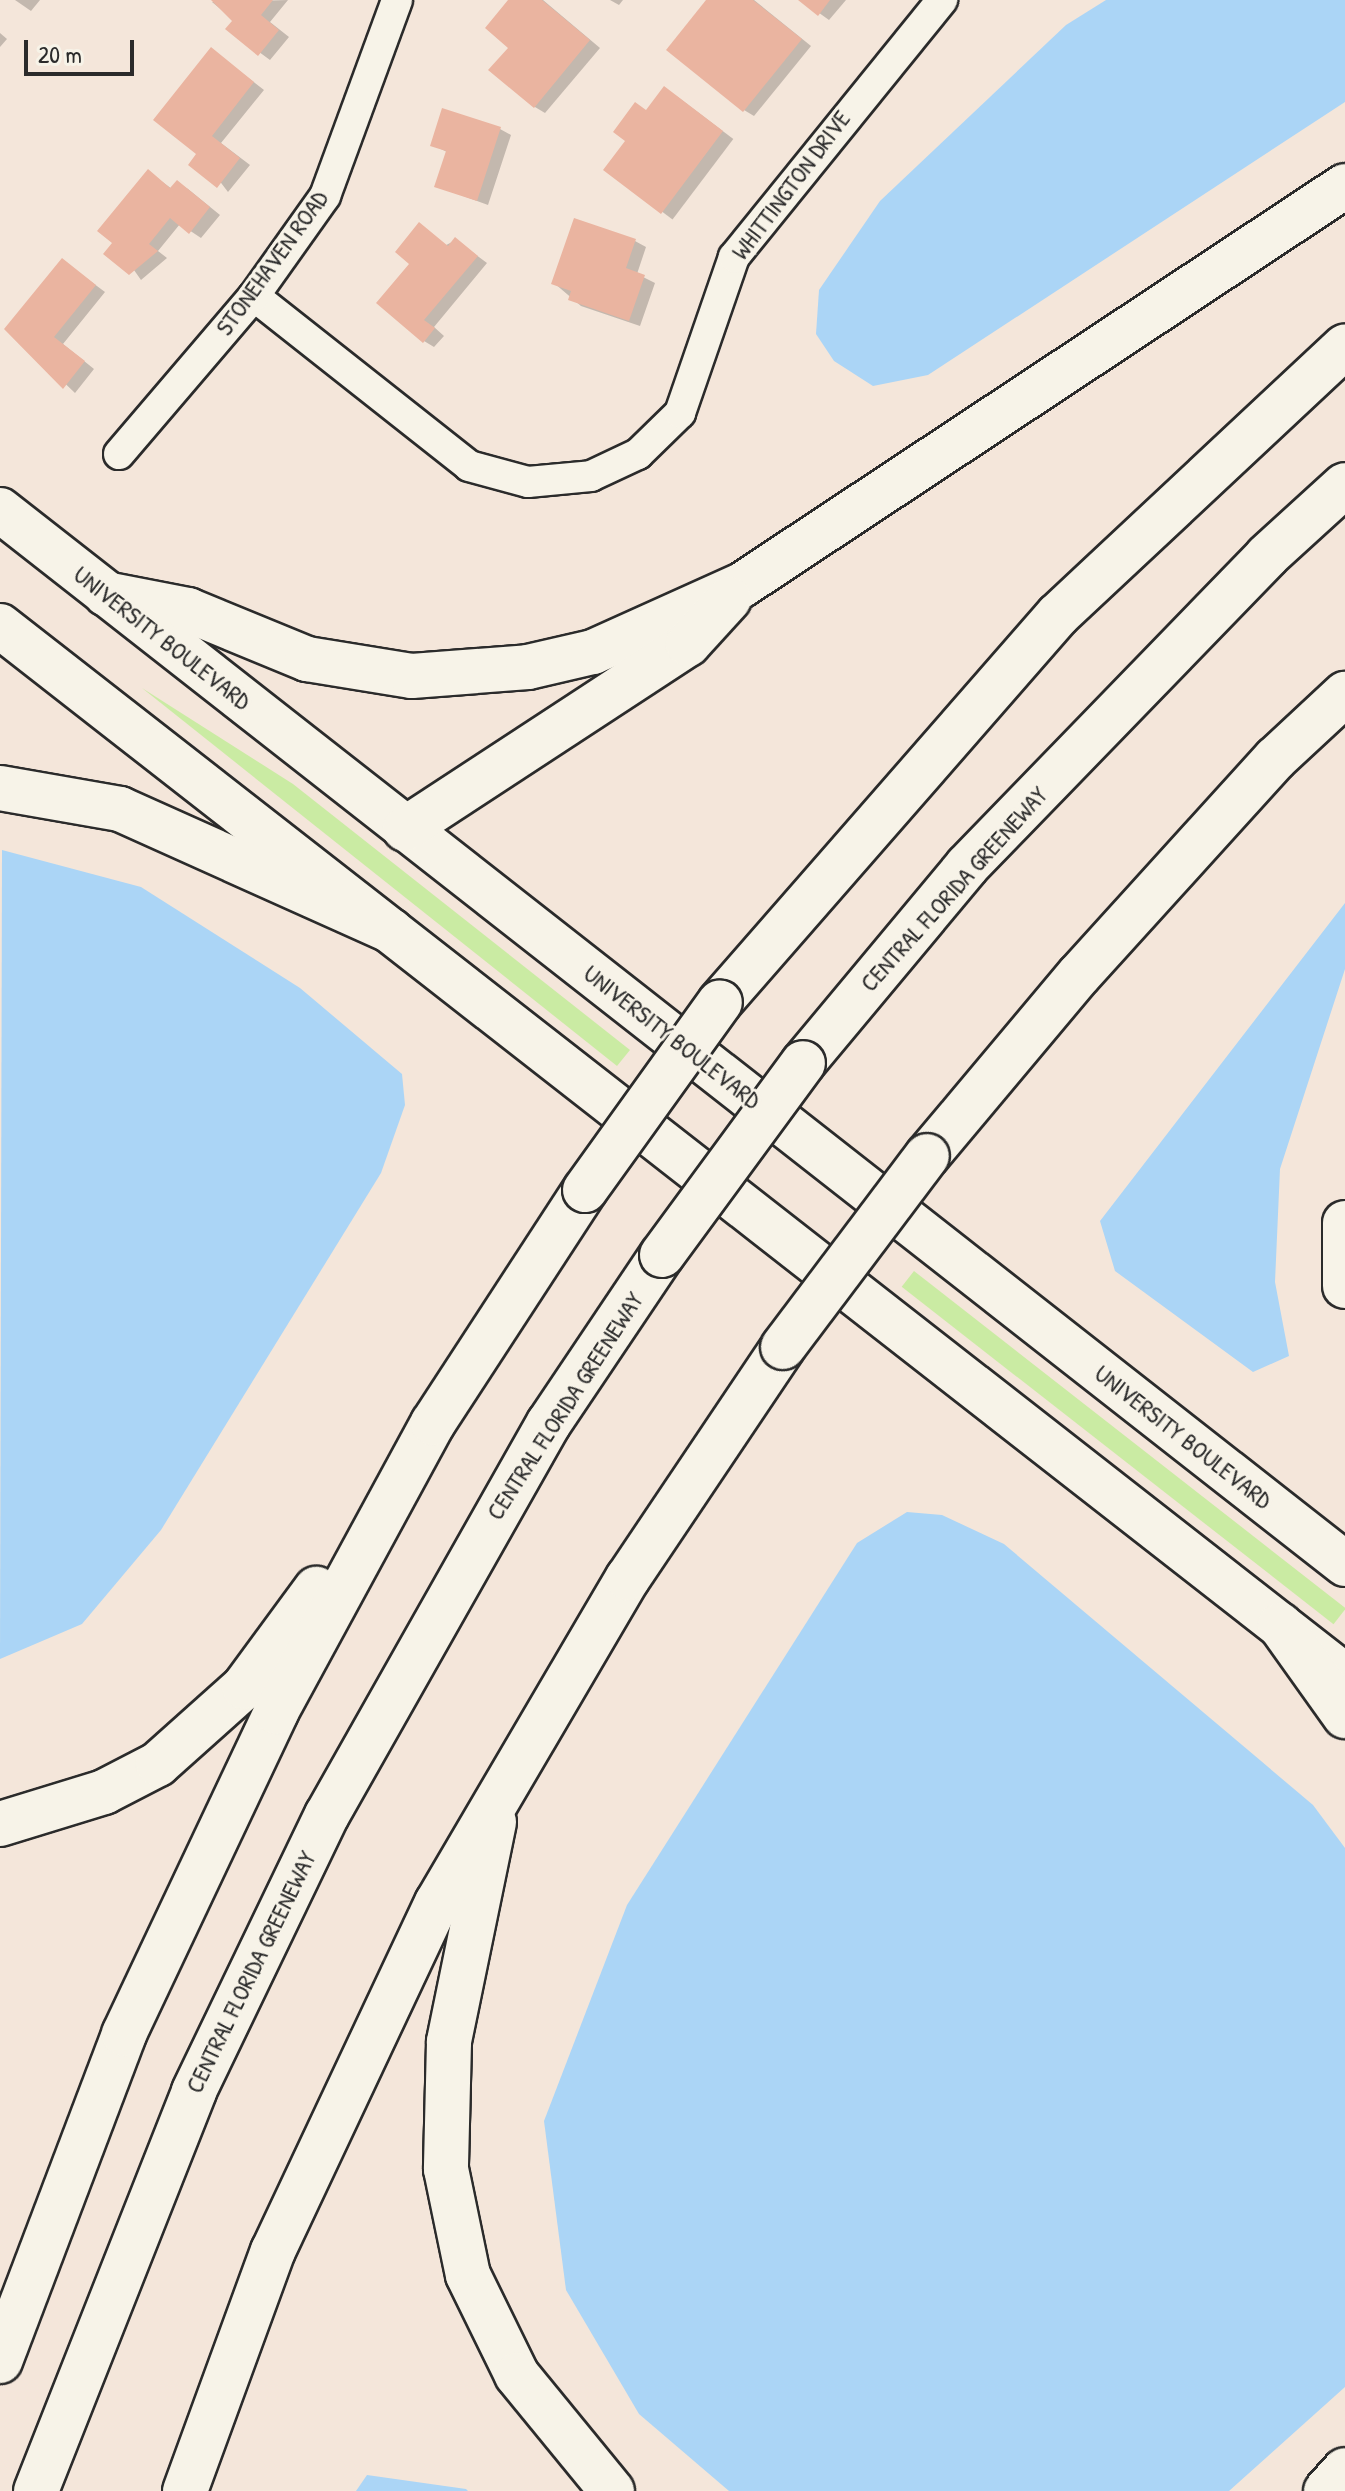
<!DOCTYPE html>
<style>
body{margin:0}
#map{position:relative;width:1345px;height:2491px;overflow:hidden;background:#f4e6da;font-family:"Patrick Hand",sans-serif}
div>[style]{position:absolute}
.green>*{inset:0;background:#caeba3;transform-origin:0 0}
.water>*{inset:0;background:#abd5f6}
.shadow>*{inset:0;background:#0003;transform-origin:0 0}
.building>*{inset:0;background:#eab4a0}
.roads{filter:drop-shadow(2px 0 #2b2b2b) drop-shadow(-2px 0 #2b2b2b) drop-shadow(0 2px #2b2b2b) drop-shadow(0 -2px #2b2b2b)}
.street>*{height:30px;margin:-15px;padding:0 15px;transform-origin:15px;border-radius:15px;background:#f7f3e8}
.primary>*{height:44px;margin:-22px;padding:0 22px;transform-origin:22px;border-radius:22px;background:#f7f3e8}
.highway>*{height:44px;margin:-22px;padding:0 22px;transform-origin:22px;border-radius:22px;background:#f7f3e8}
.bridges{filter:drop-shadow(2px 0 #2b2b2b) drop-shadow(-2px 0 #2b2b2b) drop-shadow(0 2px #2b2b2b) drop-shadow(0 -2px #2b2b2b)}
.highway-bridge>*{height:44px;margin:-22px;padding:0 22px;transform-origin:22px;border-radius:22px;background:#f7f3e8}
span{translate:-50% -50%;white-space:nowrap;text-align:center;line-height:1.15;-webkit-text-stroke:6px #f7f3e8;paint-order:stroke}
.street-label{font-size:24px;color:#2b2b2b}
.scale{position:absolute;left:24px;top:40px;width:110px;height:36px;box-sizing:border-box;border:4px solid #2b2b2b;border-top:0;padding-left:10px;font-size:24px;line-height:28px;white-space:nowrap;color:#2b2b2b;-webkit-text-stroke:6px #f7f3e8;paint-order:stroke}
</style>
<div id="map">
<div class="green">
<i style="clip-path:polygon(142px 688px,293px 784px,630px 1050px,617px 1066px)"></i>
<i style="left:914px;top:1271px;width:548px;height:20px;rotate:38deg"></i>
</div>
<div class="water">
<i style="clip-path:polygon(1106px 0,1345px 0,1345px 102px,928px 375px,873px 386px,834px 361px,816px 334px,819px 290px,880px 201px,1066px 25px)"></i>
<i style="clip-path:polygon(2px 850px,141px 887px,300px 988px,402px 1074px,405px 1105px,381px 1173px,161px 1530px,82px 1624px,0 1659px)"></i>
<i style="clip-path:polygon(1345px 903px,1345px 969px,1280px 1169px,1275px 1282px,1289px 1356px,1253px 1372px,1115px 1271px,1100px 1221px)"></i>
<i style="clip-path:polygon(907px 1512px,942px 1515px,1004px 1544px,1313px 1805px,1345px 1848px,1345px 2387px,1229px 2491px,729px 2491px,639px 2414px,566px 2290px,544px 2121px,627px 1905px,857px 1543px)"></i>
<i style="clip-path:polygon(367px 2475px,466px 2489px,468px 2491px,356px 2491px)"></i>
</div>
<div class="shadow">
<i style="clip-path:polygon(15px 0,40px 0,31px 11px)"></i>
<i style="clip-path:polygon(288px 0,270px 22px,289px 37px,270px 60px,228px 29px,235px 21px,212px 2px)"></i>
<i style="clip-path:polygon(511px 0,543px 0,600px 48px,545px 113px,535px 107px,510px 47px)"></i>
<i style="clip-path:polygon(610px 0,623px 0,619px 5px)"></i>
<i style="clip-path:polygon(709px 0,754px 0,811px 46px,754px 116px,744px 110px)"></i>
<i style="clip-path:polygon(801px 0,846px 0,829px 20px)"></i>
<i style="clip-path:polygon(0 33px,7px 39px,0 47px)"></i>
<i style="clip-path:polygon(212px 50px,264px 90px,221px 143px,250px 165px,228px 192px,199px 154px)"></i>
<i style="left:675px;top:95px;width:73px;height:101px;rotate:37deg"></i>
<i style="clip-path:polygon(500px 129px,511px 135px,488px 205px,436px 186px,447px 152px,433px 145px)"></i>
<i style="clip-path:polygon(149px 172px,172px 189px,178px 183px,188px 189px,220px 215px,201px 238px,180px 224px,158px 251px,167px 258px,141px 280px,115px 243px)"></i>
<i style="clip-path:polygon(456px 240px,487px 263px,434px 327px,444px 336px,434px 347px,424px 341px,411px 263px)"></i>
<i style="clip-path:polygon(635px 241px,646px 247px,637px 274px,655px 283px,640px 326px,581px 306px,554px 283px)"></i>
<i style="clip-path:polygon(62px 260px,105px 292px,63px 344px,94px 369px,75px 393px,7px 328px)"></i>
</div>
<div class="building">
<i style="clip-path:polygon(211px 0,273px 0,261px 15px,279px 30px,258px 56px,225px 29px,232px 21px)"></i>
<i style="clip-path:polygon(508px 0,542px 0,590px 40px,534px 108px,488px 70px,508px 48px,485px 28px)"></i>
<i style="clip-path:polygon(706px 0,753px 0,802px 39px,743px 112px,666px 50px)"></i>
<i style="clip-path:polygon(798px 0,830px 0,818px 16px)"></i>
<i style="clip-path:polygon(211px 47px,254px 82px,212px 136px,240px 158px,217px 188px,188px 165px,196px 154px,153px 120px)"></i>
<i style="clip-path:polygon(664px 86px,723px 131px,661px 214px,603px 170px,625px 141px,613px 132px,635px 102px,646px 110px)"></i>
<i style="clip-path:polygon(442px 108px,501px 127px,477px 201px,434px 187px,446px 151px,430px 146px)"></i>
<i style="clip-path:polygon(148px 169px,170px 188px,177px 180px,210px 207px,189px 234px,170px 218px,149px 244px,158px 251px,129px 275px,103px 254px,112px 243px,97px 231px)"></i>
<i style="clip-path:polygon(574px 218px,636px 239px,626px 268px,645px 275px,629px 321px,568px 300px,571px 291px,551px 284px)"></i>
<i style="clip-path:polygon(419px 222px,448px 246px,455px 237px,478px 256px,424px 320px,435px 328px,423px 343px,376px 303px,409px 264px,395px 252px)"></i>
<i style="clip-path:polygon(62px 258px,96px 285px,54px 337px,85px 361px,63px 389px,4px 329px)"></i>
</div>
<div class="roads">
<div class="street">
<i style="left:254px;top:296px;width:274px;rotate:38.3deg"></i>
<i style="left:469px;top:466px;width:61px;rotate:15.2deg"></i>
<i style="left:528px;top:482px;width:63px;rotate:-5.4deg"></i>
<i style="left:591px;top:476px;width:52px;rotate:-25.1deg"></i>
<i style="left:638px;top:454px;width:59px;rotate:-44.3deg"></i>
<i style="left:680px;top:413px;width:165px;rotate:-70.9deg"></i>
<i style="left:734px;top:257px;width:331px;rotate:-51deg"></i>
<i style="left:119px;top:454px;width:208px;rotate:-49.5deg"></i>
<i style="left:254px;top:296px;width:123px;rotate:-54.6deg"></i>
<i style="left:325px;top:196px;width:209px;rotate:-69.8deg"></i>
</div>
<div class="primary">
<i style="left:0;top:510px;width:1709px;rotate:38.08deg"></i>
<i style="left:0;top:626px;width:1706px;rotate:37.98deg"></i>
</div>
<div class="highway">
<i style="left:106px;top:594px;width:84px;rotate:11deg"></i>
<i style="left:188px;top:610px;width:129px;rotate:22.4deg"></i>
<i style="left:307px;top:659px;width:106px;rotate:9.2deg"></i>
<i style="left:412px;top:676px;width:116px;rotate:-4.4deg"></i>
<i style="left:528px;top:667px;width:67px;rotate:-13deg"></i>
<i style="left:593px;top:652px;width:163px;rotate:-24.2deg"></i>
<i style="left:742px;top:585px;width:723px;rotate:-33.49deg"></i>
<i style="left:0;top:788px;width:122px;rotate:9.9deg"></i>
<i style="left:120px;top:809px;width:297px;rotate:24.2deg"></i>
<i style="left:405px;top:829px;width:338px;rotate:-33.2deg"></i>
<i style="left:688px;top:644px;width:61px;rotate:-47.7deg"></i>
<i style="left:720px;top:1002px;width:514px;rotate:-48.87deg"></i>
<i style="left:1058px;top:615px;width:393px;rotate:-43.1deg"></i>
<i style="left:803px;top:1063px;width:256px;rotate:-50.2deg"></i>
<i style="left:967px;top:866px;width:431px;rotate:-45.9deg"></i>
<i style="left:1267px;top:556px;width:105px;rotate:-42.3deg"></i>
<i style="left:927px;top:1156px;width:236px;rotate:-50deg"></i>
<i style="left:1079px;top:975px;width:292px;rotate:-47.8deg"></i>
<i style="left:1275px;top:759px;width:96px;rotate:-42.9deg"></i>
<i style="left:1345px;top:1223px;width:63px;rotate:90deg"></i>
<i style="left:1280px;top:1625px;width:112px;rotate:54.5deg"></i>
<i style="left:494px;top:1822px;width:225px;rotate:101.6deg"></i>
<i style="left:449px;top:2042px;width:127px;rotate:91.4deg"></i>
<i style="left:446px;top:2169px;width:108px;rotate:78.3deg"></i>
<i style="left:468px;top:2275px;width:111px;rotate:63.9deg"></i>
<i style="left:517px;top:2375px;width:150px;rotate:50.7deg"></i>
<i style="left:0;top:1824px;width:109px;rotate:-17.1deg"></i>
<i style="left:104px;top:1792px;width:61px;rotate:-27.4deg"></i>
<i style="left:158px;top:1764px;width:115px;rotate:-41.8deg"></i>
<i style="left:244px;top:1687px;width:122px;rotate:-53.7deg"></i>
<i style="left:0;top:2361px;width:350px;rotate:-69.2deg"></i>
<i style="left:124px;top:2034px;width:356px;rotate:-64.7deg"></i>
<i style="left:276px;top:1712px;width:329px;rotate:-61.5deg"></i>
<i style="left:433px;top:1423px;width:278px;rotate:-56.9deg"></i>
<i style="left:36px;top:2491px;width:430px;rotate:-68.4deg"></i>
<i style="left:194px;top:2091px;width:306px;rotate:-64.3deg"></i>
<i style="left:327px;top:1815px;width:450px;rotate:-60.5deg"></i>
<i style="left:549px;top:1423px;width:202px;rotate:-56.1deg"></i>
<i style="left:185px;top:2491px;width:256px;rotate:-69.9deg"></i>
<i style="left:273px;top:2251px;width:385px;rotate:-64.8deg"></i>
<i style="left:437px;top:1903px;width:377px;rotate:-59.6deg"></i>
<i style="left:628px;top:1578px;width:278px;rotate:-56.1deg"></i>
<i style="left:1326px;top:2491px;width:28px;rotate:-48deg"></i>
</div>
</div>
<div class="bridges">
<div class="highway-bridge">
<i style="left:585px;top:1190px;width:231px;rotate:-54.3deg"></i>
<i style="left:662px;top:1255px;width:238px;rotate:-53.7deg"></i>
<i style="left:783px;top:1347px;width:239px;rotate:-53deg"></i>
</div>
</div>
<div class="street-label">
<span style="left:791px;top:185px;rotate:-53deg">WHITTINGTON DRIVE</span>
<span style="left:272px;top:263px;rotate:-54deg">STONEHAVEN ROAD</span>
<span style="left:162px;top:638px;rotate:38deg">UNIVERSITY BOULEVARD</span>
<span style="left:954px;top:889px;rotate:-48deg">CENTRAL FLORIDA GREENEWAY</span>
<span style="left:672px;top:1037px;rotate:38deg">UNIVERSITY BOULEVARD</span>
<span style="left:565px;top:1406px;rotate:-57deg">CENTRAL FLORIDA GREENEWAY</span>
<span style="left:1183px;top:1437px;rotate:38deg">UNIVERSITY BOULEVARD</span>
<span style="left:251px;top:1972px;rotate:-64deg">CENTRAL FLORIDA GREENEWAY</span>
</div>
<div class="scale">20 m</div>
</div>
